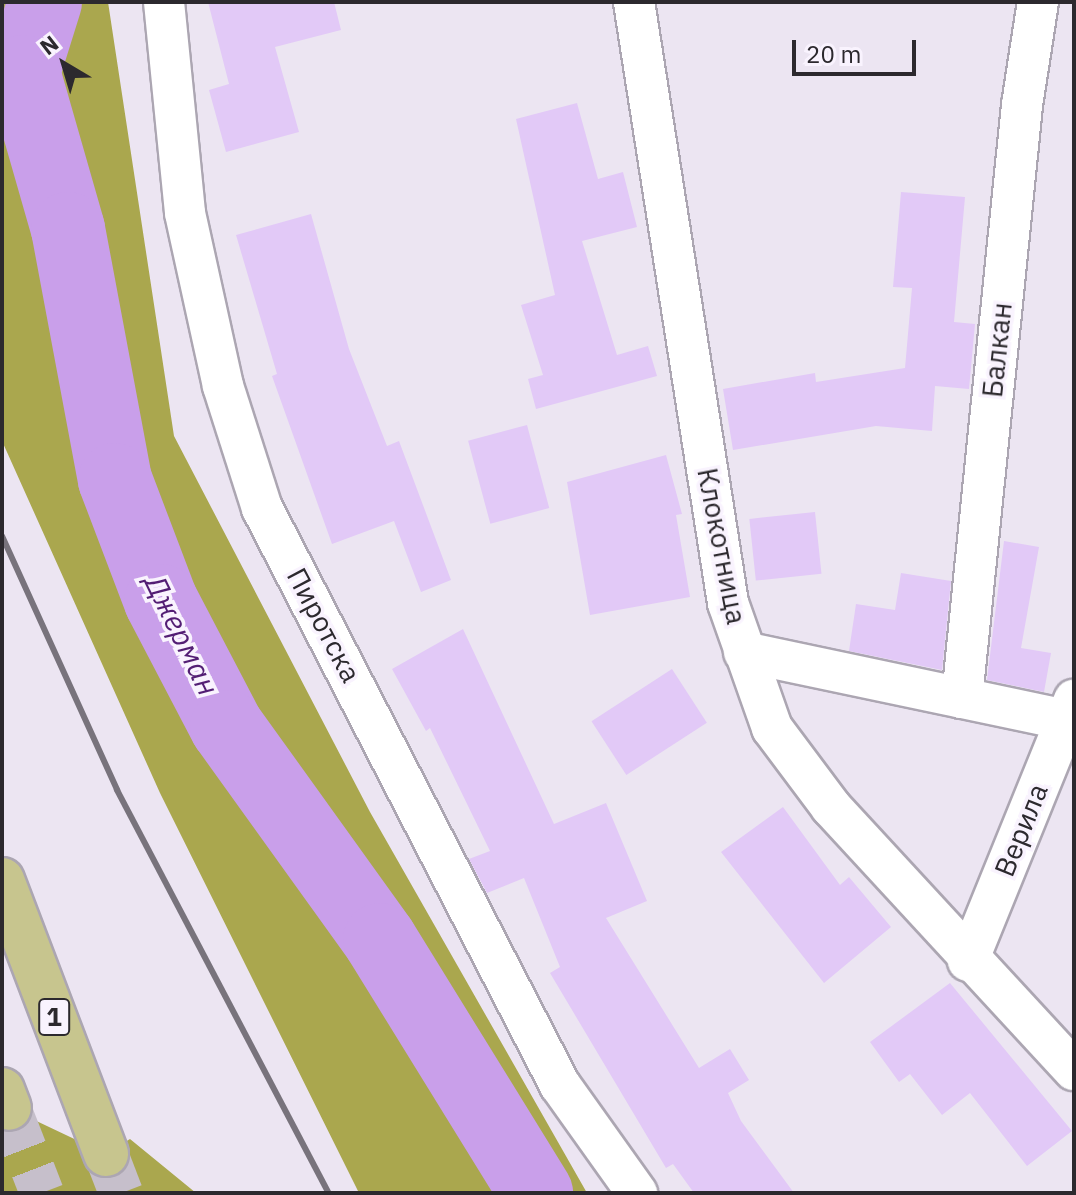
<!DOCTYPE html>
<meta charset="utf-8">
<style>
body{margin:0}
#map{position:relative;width:1076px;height:1195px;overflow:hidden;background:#ece5f2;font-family:"IBM Plex Sans",sans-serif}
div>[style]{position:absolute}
.forest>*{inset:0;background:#aaa74e}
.river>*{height:74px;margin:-37px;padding:0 37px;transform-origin:37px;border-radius:37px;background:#c99fea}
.building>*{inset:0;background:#e2c9f7;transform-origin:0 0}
.primary-tunnel>*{height:44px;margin-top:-22px;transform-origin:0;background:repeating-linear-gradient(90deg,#c6bfcb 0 44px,transparent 0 66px)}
.roads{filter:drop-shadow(2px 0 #aca6b2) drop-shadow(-2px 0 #aca6b2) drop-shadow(0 2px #aca6b2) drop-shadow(0 -2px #aca6b2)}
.minor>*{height:40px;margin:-20px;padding:0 20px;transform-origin:20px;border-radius:20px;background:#fff}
.primary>*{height:44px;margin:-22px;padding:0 22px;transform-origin:22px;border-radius:22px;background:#c7c58e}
.rail>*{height:6px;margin:-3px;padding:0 3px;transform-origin:3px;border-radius:3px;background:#78737c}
span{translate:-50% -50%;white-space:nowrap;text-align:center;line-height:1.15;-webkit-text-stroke:7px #f9f3fe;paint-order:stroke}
.shield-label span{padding:2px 6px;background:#f9f3fe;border:2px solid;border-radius:6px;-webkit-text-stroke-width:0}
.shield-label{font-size:26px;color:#2c292e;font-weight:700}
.street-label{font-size:28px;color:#2c292e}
.water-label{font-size:30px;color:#531e74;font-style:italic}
.frame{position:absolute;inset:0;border:4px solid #2c292e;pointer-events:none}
.north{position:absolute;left:24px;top:24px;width:80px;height:80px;-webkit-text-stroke:6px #f9f3fe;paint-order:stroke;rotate:322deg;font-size:22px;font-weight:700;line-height:32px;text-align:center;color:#2c292e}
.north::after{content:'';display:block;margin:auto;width:28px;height:36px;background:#2c292e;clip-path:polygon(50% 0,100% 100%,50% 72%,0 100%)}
.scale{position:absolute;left:792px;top:40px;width:124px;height:36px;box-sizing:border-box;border:4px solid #2c292e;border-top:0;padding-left:10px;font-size:24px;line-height:28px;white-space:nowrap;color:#2c292e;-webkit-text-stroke:6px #f9f3fe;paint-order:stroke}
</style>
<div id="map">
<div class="forest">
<i style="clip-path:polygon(2px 2px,108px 2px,174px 436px,370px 812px,587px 1193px,359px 1193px,160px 793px,2px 441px)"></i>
<i style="clip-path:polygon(9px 1108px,106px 1154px,130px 1139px,196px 1193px,2px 1193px,2px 1111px)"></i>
</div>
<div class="river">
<i style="left:45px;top:2px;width:73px;rotate:107.4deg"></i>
<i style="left:23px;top:72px;width:163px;rotate:74deg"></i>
<i style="left:68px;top:229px;width:255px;rotate:79.4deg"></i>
<i style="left:115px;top:480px;width:129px;rotate:69.2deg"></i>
<i style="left:161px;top:601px;width:142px;rotate:62.4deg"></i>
<i style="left:227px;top:727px;width:262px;rotate:54.3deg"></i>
<i style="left:380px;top:940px;width:297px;rotate:58.3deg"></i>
</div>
<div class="building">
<i style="clip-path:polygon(208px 2px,334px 2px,341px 30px,275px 47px,299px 132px,226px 152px,209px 90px,229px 84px)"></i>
<i style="clip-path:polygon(577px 103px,598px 179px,623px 172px,637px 227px,582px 241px,617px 355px,648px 346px,657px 376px,536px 409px,528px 379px,543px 375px,521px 305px,555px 295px,516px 119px)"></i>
<i style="clip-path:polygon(901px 192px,965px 197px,954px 322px,975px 324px,969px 389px,935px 386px,932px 431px,876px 426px,733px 450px,723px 389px,815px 373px,816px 382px,905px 368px,912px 288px,893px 287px)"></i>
<i style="clip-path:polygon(311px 214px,349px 349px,387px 446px,399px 441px,451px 580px,421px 592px,394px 521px,332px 544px,272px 376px,277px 374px,236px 235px)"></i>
<i style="left:527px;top:425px;width:86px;height:61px;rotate:75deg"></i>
<i style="clip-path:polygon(666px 455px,682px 514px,676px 515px,690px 597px,590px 615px,567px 482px)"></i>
<i style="left:815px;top:512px;width:62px;height:66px;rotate:84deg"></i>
<i style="clip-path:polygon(1004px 541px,1039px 547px,1021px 648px,1051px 653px,1044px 692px,987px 680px)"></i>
<i style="clip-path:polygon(901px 573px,951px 581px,942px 670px,849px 651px,856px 604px,895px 610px)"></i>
<i style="clip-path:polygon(463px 629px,554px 824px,606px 803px,647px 901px,606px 918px,699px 1068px,730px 1049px,749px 1080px,728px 1093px,741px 1121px,794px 1193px,694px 1193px,673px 1164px,666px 1168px,550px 973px,560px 967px,524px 878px,487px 893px,469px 859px,490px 851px,430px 728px,426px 731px,392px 669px)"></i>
<i style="left:672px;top:669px;width:64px;height:96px;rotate:57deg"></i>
<i style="clip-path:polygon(783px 807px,840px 885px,849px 877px,891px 927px,824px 983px,721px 852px)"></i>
<i style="clip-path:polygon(950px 983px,1072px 1131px,1027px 1166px,970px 1093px,942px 1115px,910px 1074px,899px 1082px,870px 1042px)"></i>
</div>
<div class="primary-tunnel">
<i style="left:9px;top:1108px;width:91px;rotate:68.8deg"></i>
<i style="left:106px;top:1154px;width:42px;rotate:69deg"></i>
</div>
<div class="roads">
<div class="minor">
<i style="left:164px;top:2px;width:212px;rotate:84.3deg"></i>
<i style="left:185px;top:213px;width:177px;rotate:77.6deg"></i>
<i style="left:223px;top:386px;width:128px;rotate:72.3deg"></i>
<i style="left:262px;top:508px;width:649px;rotate:62.69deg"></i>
<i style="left:560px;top:1085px;width:133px;rotate:54.5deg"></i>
<i style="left:634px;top:2px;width:608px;rotate:81.11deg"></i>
<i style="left:728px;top:603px;width:133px;rotate:70.6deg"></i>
<i style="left:772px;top:728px;width:99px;rotate:53.2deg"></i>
<i style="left:831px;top:807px;width:358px;rotate:47.3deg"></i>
<i style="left:744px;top:652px;width:329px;rotate:11.9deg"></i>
<i style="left:962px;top:698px;width:596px;rotate:-84.22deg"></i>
<i style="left:1022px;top:105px;width:104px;rotate:-81.2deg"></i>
<i style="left:968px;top:961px;width:282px;rotate:-67.9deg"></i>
</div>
<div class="primary">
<i style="left:2px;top:880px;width:293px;rotate:69.2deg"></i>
<i style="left:2px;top:1090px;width:19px;rotate:69deg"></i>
</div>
</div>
<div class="rail">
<i style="left:2px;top:536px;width:279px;rotate:65.6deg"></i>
<i style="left:117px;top:790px;width:455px;rotate:62.3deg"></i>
</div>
<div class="shield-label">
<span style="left:54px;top:1017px">1</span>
</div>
<div class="street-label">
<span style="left:997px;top:350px;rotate:-84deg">Балкан</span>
<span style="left:722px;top:546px;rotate:79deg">Клокотница</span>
<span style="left:324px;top:625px;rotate:62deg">Пиротска</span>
<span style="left:1021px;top:830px;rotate:-68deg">Верила</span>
</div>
<div class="water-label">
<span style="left:182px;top:635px;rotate:64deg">Джерман</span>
</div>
<div class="frame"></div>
<div class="north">N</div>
<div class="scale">20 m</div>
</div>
